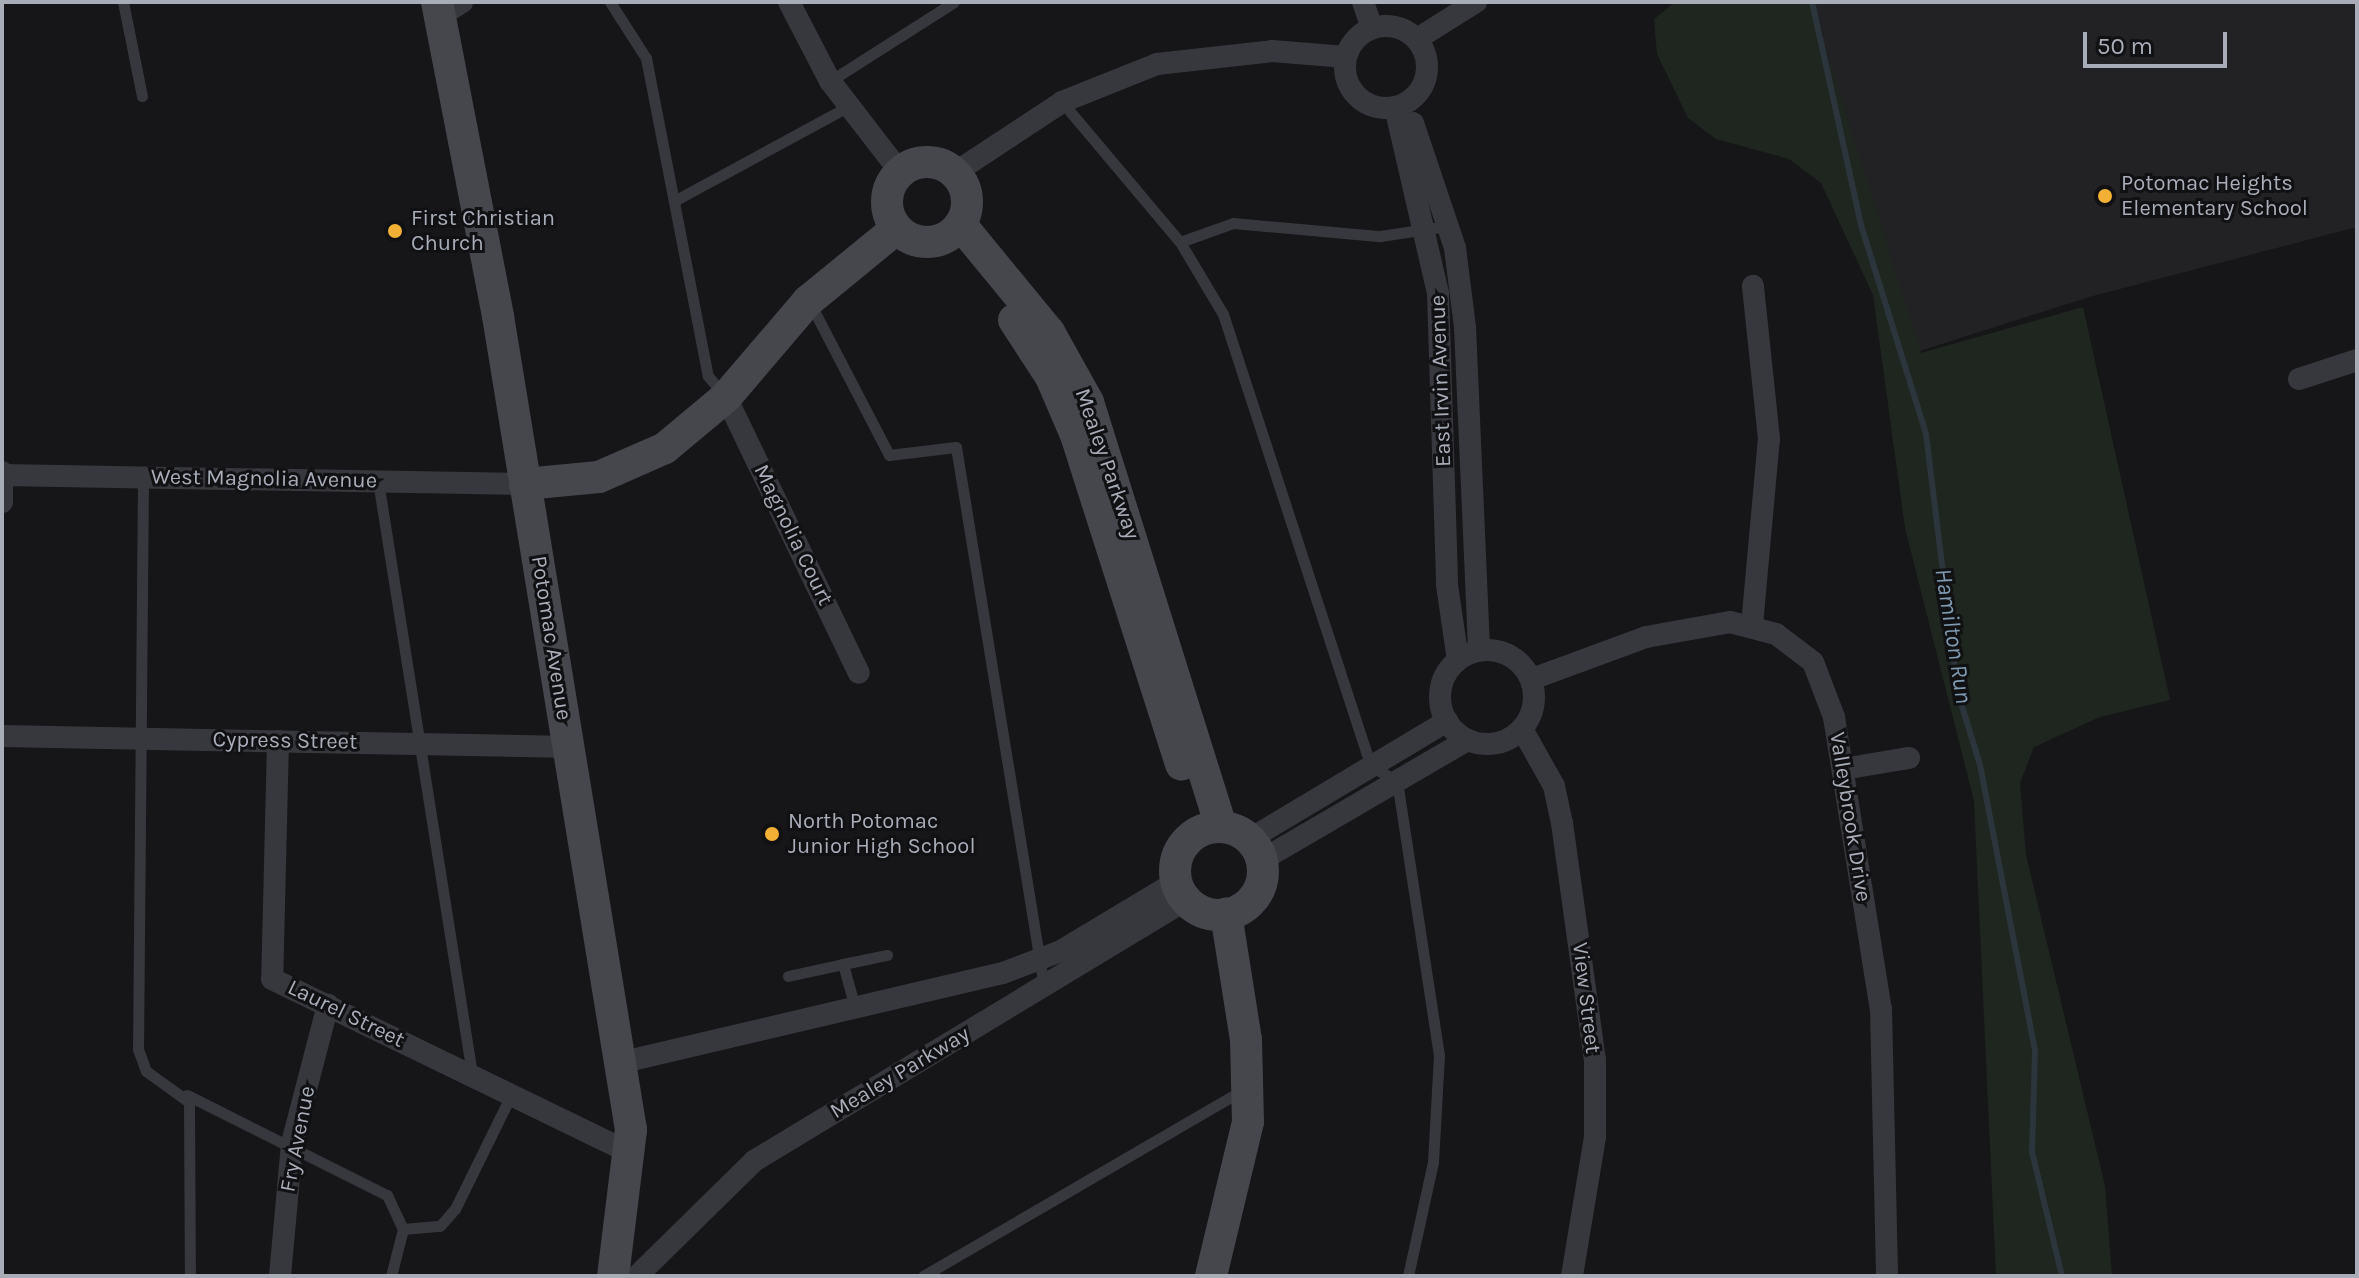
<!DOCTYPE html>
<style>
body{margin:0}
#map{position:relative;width:2359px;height:1278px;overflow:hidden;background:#161618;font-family:Karla,sans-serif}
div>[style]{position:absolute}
.built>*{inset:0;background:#222225}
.green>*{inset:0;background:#1e261f}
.stream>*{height:6px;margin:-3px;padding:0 3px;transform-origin:3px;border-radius:3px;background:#2c353c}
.lane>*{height:11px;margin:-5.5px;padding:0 5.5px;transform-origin:5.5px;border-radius:5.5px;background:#37383d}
.street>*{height:22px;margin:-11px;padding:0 11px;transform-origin:11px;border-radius:11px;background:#37383d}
.street>.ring{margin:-11px;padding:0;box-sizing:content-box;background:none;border:22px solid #37383d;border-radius:50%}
.secondary>*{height:32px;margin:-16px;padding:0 16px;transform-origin:16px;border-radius:16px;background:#45474d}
.secondary>.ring{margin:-16px;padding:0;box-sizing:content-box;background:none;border:32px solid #45474d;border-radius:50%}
.dots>*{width:22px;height:22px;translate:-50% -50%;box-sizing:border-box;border:4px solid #111113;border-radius:50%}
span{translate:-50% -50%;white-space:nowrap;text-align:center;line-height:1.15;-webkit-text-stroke:6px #111113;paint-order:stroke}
.poi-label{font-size:22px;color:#a8adb8}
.left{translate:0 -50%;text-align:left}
.street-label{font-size:22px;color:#a8adb8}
.water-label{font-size:24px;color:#7f9bb3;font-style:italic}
.frame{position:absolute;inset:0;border:4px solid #a8adb8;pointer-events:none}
.scale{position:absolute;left:2083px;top:32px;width:144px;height:36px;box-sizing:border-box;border:4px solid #a8adb8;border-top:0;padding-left:10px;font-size:24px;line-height:28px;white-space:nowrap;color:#a8adb8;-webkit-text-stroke:6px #111113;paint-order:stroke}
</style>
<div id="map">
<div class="built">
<i style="clip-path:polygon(1812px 2px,2357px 2px,2357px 227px,2089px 297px,1901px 357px,1822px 75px,1823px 35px)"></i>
</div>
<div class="green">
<i style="clip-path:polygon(1675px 2px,1811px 2px,1921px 353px,2083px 307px,2170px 700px,2100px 717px,2034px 747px,2020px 783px,2026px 855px,2105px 1186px,2112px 1276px,1996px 1276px,1974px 801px,1905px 528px,1873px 295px,1821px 183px,1789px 159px,1716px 139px,1688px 118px,1657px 54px,1654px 19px)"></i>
</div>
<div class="stream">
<i style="left:1812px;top:2px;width:228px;rotate:77.6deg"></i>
<i style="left:1861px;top:225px;width:219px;rotate:72.7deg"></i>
<i style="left:1926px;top:434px;width:261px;rotate:83deg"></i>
<i style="left:1958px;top:693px;width:75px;rotate:73deg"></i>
<i style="left:1980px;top:765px;width:291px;rotate:79.1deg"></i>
<i style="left:2035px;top:1051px;width:101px;rotate:91.7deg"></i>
<i style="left:2032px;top:1152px;width:128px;rotate:76.4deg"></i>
</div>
<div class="lane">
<i style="left:123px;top:2px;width:96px;rotate:78.6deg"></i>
<i style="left:610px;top:2px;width:67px;rotate:57.3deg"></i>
<i style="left:646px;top:58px;width:324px;rotate:79deg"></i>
<i style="left:708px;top:376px;width:25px;rotate:50deg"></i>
<i style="left:830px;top:81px;width:147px;rotate:-32.5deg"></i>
<i style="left:1062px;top:102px;width:183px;rotate:49.9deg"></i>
<i style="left:1180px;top:242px;width:84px;rotate:59.2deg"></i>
<i style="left:1223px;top:314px;width:476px;rotate:71.9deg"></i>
<i style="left:1371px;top:766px;width:30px;rotate:30deg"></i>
<i style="left:1397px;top:781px;width:277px;rotate:81.3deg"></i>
<i style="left:1439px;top:1055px;width:107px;rotate:93.2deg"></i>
<i style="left:1433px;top:1162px;width:117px;rotate:102.4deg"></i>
<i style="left:674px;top:201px;width:199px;rotate:-28.5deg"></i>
<i style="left:1180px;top:242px;width:56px;rotate:-19.7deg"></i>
<i style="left:1233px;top:223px;width:148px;rotate:5.1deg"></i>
<i style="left:1380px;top:236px;width:68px;rotate:-8.5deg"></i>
<i style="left:810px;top:303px;width:171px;rotate:62.5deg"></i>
<i style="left:889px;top:455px;width:67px;rotate:-6.8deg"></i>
<i style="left:956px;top:447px;width:547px;rotate:80.74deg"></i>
<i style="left:143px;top:478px;width:571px;rotate:90.5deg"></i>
<i style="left:138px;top:1049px;width:23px;rotate:70deg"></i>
<i style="left:146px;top:1071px;width:53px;rotate:35.8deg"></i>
<i style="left:189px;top:1102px;width:174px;rotate:89.7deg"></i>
<i style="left:378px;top:481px;width:600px;rotate:80.99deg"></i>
<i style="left:843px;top:964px;width:45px;rotate:-11.6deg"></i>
<i style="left:788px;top:976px;width:56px;rotate:-12.3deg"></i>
<i style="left:843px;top:964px;width:46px;rotate:74.7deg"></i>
<i style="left:187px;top:1095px;width:224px;rotate:26.6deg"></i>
<i style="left:387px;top:1195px;width:38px;rotate:65deg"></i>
<i style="left:391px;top:1276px;width:49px;rotate:-75.7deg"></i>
<i style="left:403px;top:1229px;width:37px;rotate:-5deg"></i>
<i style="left:440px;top:1226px;width:23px;rotate:-49deg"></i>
<i style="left:455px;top:1209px;width:129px;rotate:-63.8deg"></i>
<i style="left:923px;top:1276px;width:371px;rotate:-30.2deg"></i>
</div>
<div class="street">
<i style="left:789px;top:2px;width:89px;rotate:62.6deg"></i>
<i style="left:830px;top:81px;width:115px;rotate:52.4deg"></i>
<i style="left:1363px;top:2px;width:28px;rotate:71deg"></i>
<i style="left:440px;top:16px;width:26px;rotate:-32deg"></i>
<i class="ring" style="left:1345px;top:26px;width:60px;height:60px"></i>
<i style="left:1417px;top:39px;width:70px;rotate:-32.1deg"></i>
<i style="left:1395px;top:107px;width:191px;rotate:77deg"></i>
<i style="left:1438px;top:293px;width:292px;rotate:88.2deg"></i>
<i style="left:1447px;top:585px;width:76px;rotate:81.7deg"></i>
<i style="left:1413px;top:123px;width:132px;rotate:71.4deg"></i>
<i style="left:1455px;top:248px;width:80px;rotate:82.8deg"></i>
<i style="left:1465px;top:327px;width:323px;rotate:87.5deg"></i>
<i style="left:956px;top:172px;width:127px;rotate:-33.4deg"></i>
<i style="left:1062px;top:102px;width:102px;rotate:-21.8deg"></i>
<i style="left:1157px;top:64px;width:116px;rotate:-6.4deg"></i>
<i style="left:1272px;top:51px;width:74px;rotate:4.6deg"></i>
<i style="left:2299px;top:379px;width:61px;rotate:-18.1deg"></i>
<i style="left:726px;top:397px;width:306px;rotate:64.3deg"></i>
<i style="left:2px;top:472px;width:30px;rotate:90deg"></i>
<i style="left:2px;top:475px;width:523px;rotate:0.99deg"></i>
<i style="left:1752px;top:625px;width:187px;rotate:-84.8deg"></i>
<i style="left:1769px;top:439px;width:154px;rotate:-96deg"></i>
<i class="ring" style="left:1440px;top:650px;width:72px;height:72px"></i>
<i style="left:1532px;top:679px;width:121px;rotate:-20.2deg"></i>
<i style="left:1646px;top:637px;width:85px;rotate:-10.1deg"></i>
<i style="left:1730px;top:622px;width:48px;rotate:14.6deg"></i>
<i style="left:1776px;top:634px;width:46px;rotate:37.1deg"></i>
<i style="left:1813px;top:662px;width:59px;rotate:69.1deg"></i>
<i style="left:1834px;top:717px;width:296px;rotate:80.9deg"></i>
<i style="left:1881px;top:1009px;width:267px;rotate:88.7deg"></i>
<i style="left:1522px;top:729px;width:65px;rotate:60.7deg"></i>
<i style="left:1554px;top:786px;width:38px;rotate:78deg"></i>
<i style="left:1562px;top:823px;width:239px;rotate:82.1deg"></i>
<i style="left:1595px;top:1060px;width:77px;rotate:90deg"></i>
<i style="left:1595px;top:1137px;width:141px;rotate:99.4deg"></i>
<i style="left:2px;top:736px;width:567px;rotate:1.11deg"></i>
<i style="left:278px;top:741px;width:238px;rotate:91.4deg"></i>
<i style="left:272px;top:979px;width:401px;rotate:25.9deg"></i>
<i style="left:1843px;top:769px;width:67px;rotate:-9.5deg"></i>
<i style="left:1250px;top:839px;width:230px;rotate:-30.9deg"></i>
<i style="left:1262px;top:860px;width:238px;rotate:-30.3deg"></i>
<i style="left:619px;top:1063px;width:394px;rotate:-13.2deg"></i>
<i style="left:1003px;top:973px;width:62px;rotate:-20.8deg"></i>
<i style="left:1061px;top:951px;width:134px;rotate:-31deg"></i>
<i style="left:280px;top:1276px;width:134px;rotate:-84.8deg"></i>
<i style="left:292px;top:1143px;width:143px;rotate:-75.4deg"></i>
<i style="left:637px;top:1276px;width:164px;rotate:-44.5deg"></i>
<i style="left:754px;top:1161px;width:505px;rotate:-31.14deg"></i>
</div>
<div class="secondary">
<i style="left:437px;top:2px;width:320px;rotate:79deg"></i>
<i style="left:498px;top:316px;width:825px;rotate:80.72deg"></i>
<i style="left:631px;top:1130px;width:147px;rotate:97deg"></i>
<i class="ring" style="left:887px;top:162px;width:48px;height:48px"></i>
<i style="left:961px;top:225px;width:139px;rotate:50.6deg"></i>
<i style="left:1049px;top:332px;width:80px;rotate:60.9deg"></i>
<i style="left:1088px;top:402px;width:445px;rotate:72.6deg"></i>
<i style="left:1014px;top:320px;width:68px;rotate:57deg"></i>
<i style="left:1051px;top:377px;width:63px;rotate:66.7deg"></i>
<i style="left:1076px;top:435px;width:346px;rotate:72.3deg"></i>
<i style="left:525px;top:484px;width:74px;rotate:-5.4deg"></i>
<i style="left:599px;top:477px;width:72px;rotate:-23.7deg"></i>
<i style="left:665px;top:448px;width:80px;rotate:-39.9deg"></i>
<i style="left:726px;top:397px;width:126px;rotate:-49.5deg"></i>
<i style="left:808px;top:301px;width:114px;rotate:-39.3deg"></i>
<i class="ring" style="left:1175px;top:827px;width:56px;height:56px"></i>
<i style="left:1211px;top:1276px;width:158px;rotate:-76.5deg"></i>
<i style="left:1248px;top:1122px;width:82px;rotate:-91.4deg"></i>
<i style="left:1246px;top:1040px;width:128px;rotate:-99deg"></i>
</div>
<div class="dots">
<i style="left:2105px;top:196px;background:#f2b134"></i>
<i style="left:395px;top:231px;background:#f2b134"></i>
<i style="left:772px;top:834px;background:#f2b134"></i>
</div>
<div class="poi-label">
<span class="left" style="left:2121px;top:196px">Potomac Heights<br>Elementary School</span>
<span class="left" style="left:411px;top:231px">First Christian<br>Church</span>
<span class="left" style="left:788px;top:834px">North Potomac<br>Junior High School</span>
</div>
<div class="street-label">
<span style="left:1441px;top:381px;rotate:-92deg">East Irvin Avenue</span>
<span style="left:1107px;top:464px;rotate:71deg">Mealey Parkway</span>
<span style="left:264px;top:479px;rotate:1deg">West Magnolia Avenue</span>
<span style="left:793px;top:535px;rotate:64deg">Magnolia Court</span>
<span style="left:551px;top:638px;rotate:81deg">Potomac Avenue</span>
<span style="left:285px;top:741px;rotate:1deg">Cypress Street</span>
<span style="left:1850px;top:817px;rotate:81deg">Valleybrook Drive</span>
<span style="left:1586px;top:998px;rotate:83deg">View Street</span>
<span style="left:346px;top:1014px;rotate:26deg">Laurel Street</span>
<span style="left:900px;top:1073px;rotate:-31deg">Mealey Parkway</span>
<span style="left:298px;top:1139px;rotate:-79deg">Fry Avenue</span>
</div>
<div class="water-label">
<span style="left:1953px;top:636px;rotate:81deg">Hamilton Run</span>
</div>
<div class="frame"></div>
<div class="scale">50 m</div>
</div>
